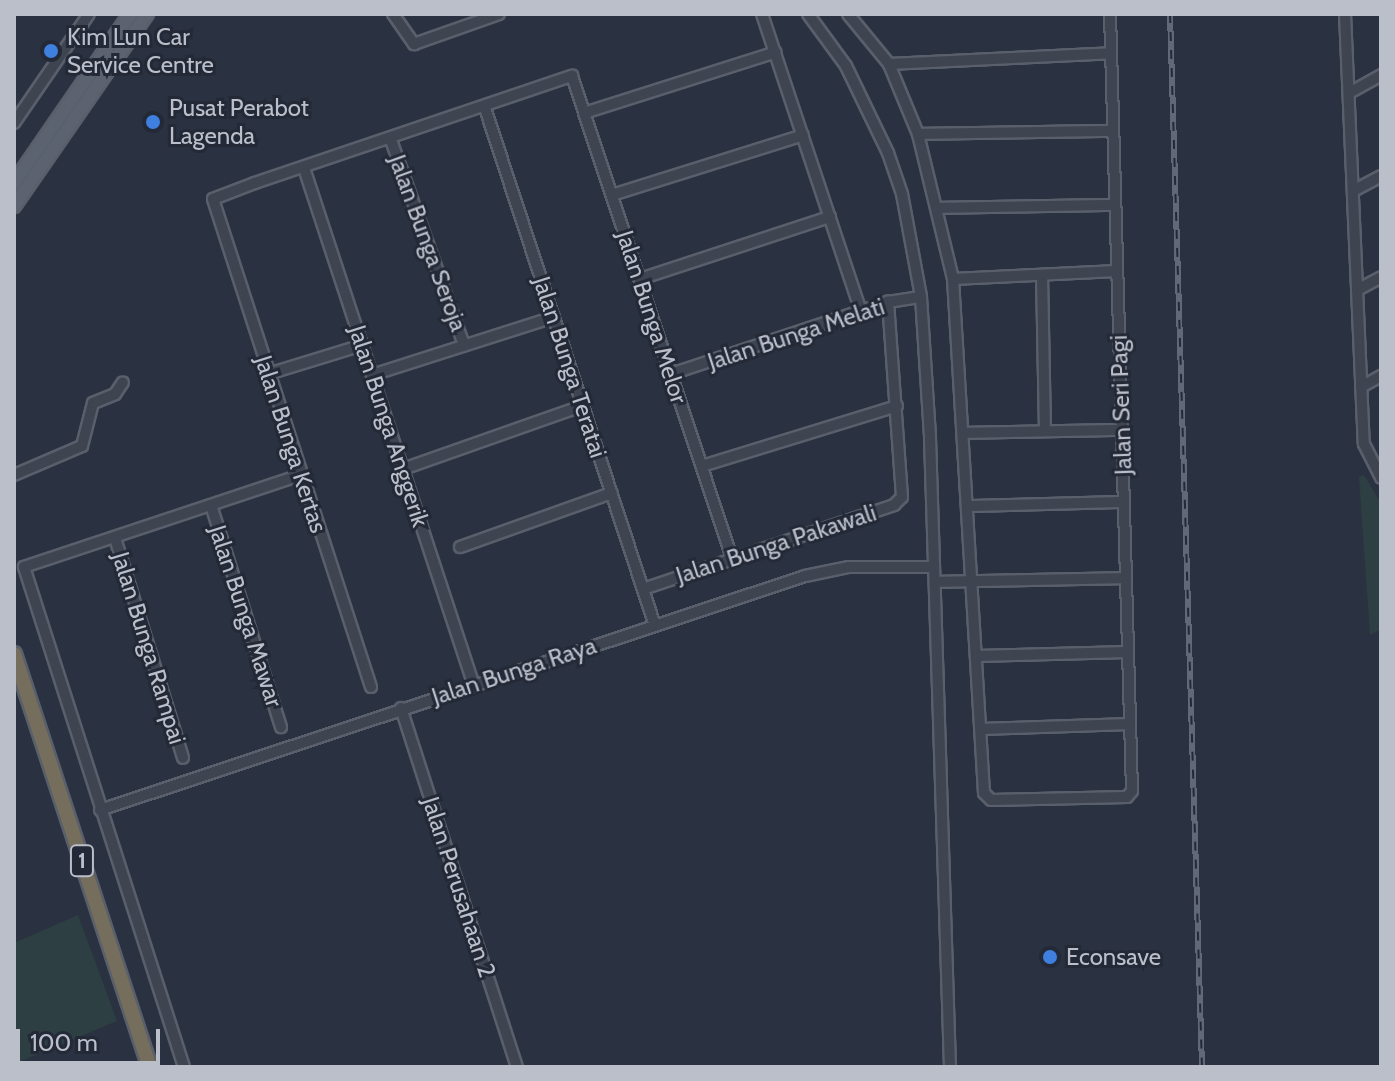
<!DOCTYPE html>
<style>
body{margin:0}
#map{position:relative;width:1395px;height:1081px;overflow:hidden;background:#2a3140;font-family:Cabin,sans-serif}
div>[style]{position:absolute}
.green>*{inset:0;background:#2d3f42}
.roads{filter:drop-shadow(2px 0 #595f6b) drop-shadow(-2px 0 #595f6b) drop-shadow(0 2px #595f6b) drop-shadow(0 -2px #595f6b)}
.minor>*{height:10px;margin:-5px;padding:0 5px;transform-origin:5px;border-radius:5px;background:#3e4450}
.major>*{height:12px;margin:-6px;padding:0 6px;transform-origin:6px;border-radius:6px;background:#5c6370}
.highway>*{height:14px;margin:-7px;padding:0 7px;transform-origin:7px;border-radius:7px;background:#756e5c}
.rail>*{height:6px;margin-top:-3px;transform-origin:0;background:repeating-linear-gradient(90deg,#232936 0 9px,#616877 0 18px);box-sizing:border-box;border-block:2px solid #616877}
.dots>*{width:22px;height:22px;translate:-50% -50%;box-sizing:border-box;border:4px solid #232936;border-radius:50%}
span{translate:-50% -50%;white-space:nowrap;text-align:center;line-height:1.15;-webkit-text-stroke:6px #232936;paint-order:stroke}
.shield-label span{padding:2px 6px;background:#232936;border:2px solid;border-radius:6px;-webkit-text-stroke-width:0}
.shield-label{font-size:22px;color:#bbbfca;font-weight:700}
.poi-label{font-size:24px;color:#bbbfca}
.left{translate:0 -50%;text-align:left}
.street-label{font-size:24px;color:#bbbfca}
.frame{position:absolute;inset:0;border:16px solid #bbbfca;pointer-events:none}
.scale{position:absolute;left:16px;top:1029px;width:144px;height:36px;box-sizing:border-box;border:4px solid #bbbfca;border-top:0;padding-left:10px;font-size:24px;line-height:28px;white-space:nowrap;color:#bbbfca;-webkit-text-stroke:6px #232936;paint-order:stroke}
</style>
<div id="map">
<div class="green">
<i style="clip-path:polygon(1364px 475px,1381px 503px,1381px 629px,1370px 635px,1359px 477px)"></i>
<i style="clip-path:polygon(78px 915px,117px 1021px,14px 1064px,14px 943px)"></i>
</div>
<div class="roads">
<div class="minor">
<i style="left:393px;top:14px;width:37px;rotate:55deg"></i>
<i style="left:414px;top:44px;width:90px;rotate:-19.4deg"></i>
<i style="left:762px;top:14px;width:313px;rotate:71.6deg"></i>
<i style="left:808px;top:14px;width:64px;rotate:53.8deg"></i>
<i style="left:846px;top:66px;width:97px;rotate:64.2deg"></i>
<i style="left:888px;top:153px;width:43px;rotate:71.1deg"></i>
<i style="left:902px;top:194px;width:105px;rotate:79.5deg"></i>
<i style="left:921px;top:297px;width:141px;rotate:86.3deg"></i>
<i style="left:930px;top:438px;width:629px;rotate:88.18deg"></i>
<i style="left:848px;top:14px;width:65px;rotate:50.6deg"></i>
<i style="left:889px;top:64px;width:76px;rotate:67.5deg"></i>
<i style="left:918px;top:134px;width:149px;rotate:76.4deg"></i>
<i style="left:953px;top:279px;width:515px;rotate:86.55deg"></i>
<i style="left:984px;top:793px;width:10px;rotate:45deg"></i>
<i style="left:991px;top:800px;width:136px;rotate:-1.3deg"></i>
<i style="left:1127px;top:797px;width:8px;rotate:-50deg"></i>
<i style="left:1132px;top:791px;width:777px;rotate:-91.62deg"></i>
<i style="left:1345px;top:14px;width:430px;rotate:87.5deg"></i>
<i style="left:1364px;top:444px;width:38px;rotate:63deg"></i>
<i style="left:889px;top:64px;width:222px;rotate:-2.8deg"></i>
<i style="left:1349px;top:93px;width:37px;rotate:-29deg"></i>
<i style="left:485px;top:108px;width:545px;rotate:71.83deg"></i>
<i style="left:584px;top:113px;width:201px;rotate:-17.6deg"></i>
<i style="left:14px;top:123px;width:132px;rotate:-55.5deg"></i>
<i style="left:918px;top:134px;width:195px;rotate:-0.9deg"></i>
<i style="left:391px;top:140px;width:218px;rotate:70.4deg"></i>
<i style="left:304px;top:168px;width:542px;rotate:71.83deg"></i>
<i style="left:1353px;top:191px;width:32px;rotate:-28deg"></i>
<i style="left:612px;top:195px;width:200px;rotate:-17.4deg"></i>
<i style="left:937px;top:208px;width:178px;rotate:-1deg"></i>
<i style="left:1042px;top:275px;width:156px;rotate:88.9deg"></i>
<i style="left:640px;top:279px;width:200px;rotate:-18.1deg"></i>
<i style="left:953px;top:279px;width:164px;rotate:-2.8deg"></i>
<i style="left:1357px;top:290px;width:27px;rotate:-28deg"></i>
<i style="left:268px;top:374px;width:98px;rotate:-17.1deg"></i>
<i style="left:671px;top:374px;width:229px;rotate:-18.4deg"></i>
<i style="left:888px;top:302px;width:33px;rotate:-9deg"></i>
<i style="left:372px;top:375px;width:191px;rotate:-17.7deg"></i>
<i style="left:1361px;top:387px;width:23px;rotate:-29deg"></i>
<i style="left:964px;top:433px;width:158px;rotate:-1.1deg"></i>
<i style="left:702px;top:466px;width:204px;rotate:-17.1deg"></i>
<i style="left:403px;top:469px;width:187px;rotate:-19.4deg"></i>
<i style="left:14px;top:475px;width:74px;rotate:-23.1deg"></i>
<i style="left:82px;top:446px;width:44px;rotate:-75.7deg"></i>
<i style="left:93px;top:403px;width:24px;rotate:-22deg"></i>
<i style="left:115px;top:394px;width:14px;rotate:-56deg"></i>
<i style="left:211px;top:505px;width:233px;rotate:72.5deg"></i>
<i style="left:968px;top:506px;width:156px;rotate:-1.5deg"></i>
<i style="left:115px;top:538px;width:230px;rotate:72.8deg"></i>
<i style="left:460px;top:547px;width:161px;rotate:-19.6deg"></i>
<i style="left:935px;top:582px;width:191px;rotate:-1.2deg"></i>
<i style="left:643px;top:589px;width:265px;rotate:-18.5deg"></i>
<i style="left:894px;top:505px;width:11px;rotate:-45deg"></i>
<i style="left:902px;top:497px;width:196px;rotate:-94.1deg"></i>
<i style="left:977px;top:656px;width:151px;rotate:-1.5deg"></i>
<i style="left:371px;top:687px;width:513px;rotate:-107.94deg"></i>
<i style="left:213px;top:199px;width:45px;rotate:-20.9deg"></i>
<i style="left:255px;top:183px;width:335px;rotate:-18.7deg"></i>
<i style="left:572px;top:76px;width:508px;rotate:71.64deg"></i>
<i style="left:401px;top:708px;width:377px;rotate:72.1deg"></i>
<i style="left:981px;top:729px;width:149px;rotate:-1.9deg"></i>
<i style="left:100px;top:810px;width:743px;rotate:-18.36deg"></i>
<i style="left:805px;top:576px;width:45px;rotate:-11.6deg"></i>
<i style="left:849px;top:567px;width:85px"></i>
<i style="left:184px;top:1067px;width:525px;rotate:-107.74deg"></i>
<i style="left:24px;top:567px;width:292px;rotate:-18.4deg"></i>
</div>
<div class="major">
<i style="left:14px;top:183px;width:205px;rotate:-55.5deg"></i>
<i style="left:14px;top:206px;width:234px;rotate:-55.3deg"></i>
</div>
<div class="highway">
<i style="left:14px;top:654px;width:435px;rotate:71.8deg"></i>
</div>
</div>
<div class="rail">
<i style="left:1170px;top:14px;width:1053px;rotate:88.26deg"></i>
</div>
<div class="dots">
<i style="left:51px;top:51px;background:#3f7fe0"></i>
<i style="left:153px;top:122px;background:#3f7fe0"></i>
<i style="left:1050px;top:957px;background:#3f7fe0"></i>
</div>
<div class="shield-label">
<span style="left:82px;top:861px">1</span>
</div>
<div class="poi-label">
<span class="left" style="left:67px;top:51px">Kim Lun Car<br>Service Centre</span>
<span class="left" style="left:169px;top:122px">Pusat Perabot<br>Lagenda</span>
<span class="left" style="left:1066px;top:957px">Econsave</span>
</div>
<div class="street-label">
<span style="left:428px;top:243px;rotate:70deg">Jalan Bunga Seroja</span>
<span style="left:652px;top:317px;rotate:72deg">Jalan Bunga Melor</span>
<span style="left:796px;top:334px;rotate:-18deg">Jalan Bunga Melati</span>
<span style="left:570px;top:367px;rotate:72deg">Jalan Bunga Teratai</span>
<span style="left:1121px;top:405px;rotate:-92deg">Jalan Seri Pagi</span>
<span style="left:389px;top:426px;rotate:72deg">Jalan Bunga Anggerik</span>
<span style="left:291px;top:444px;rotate:72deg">Jalan Bunga Kertas</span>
<span style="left:776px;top:544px;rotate:-18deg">Jalan Bunga Pakawali</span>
<span style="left:246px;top:616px;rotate:72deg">Jalan Bunga Mawar</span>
<span style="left:149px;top:648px;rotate:73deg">Jalan Bunga Rampai</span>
<span style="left:514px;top:671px;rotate:-18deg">Jalan Bunga Raya</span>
<span style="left:459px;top:887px;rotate:72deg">Jalan Perusahaan 2</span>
</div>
<div class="frame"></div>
<div class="scale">100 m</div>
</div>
